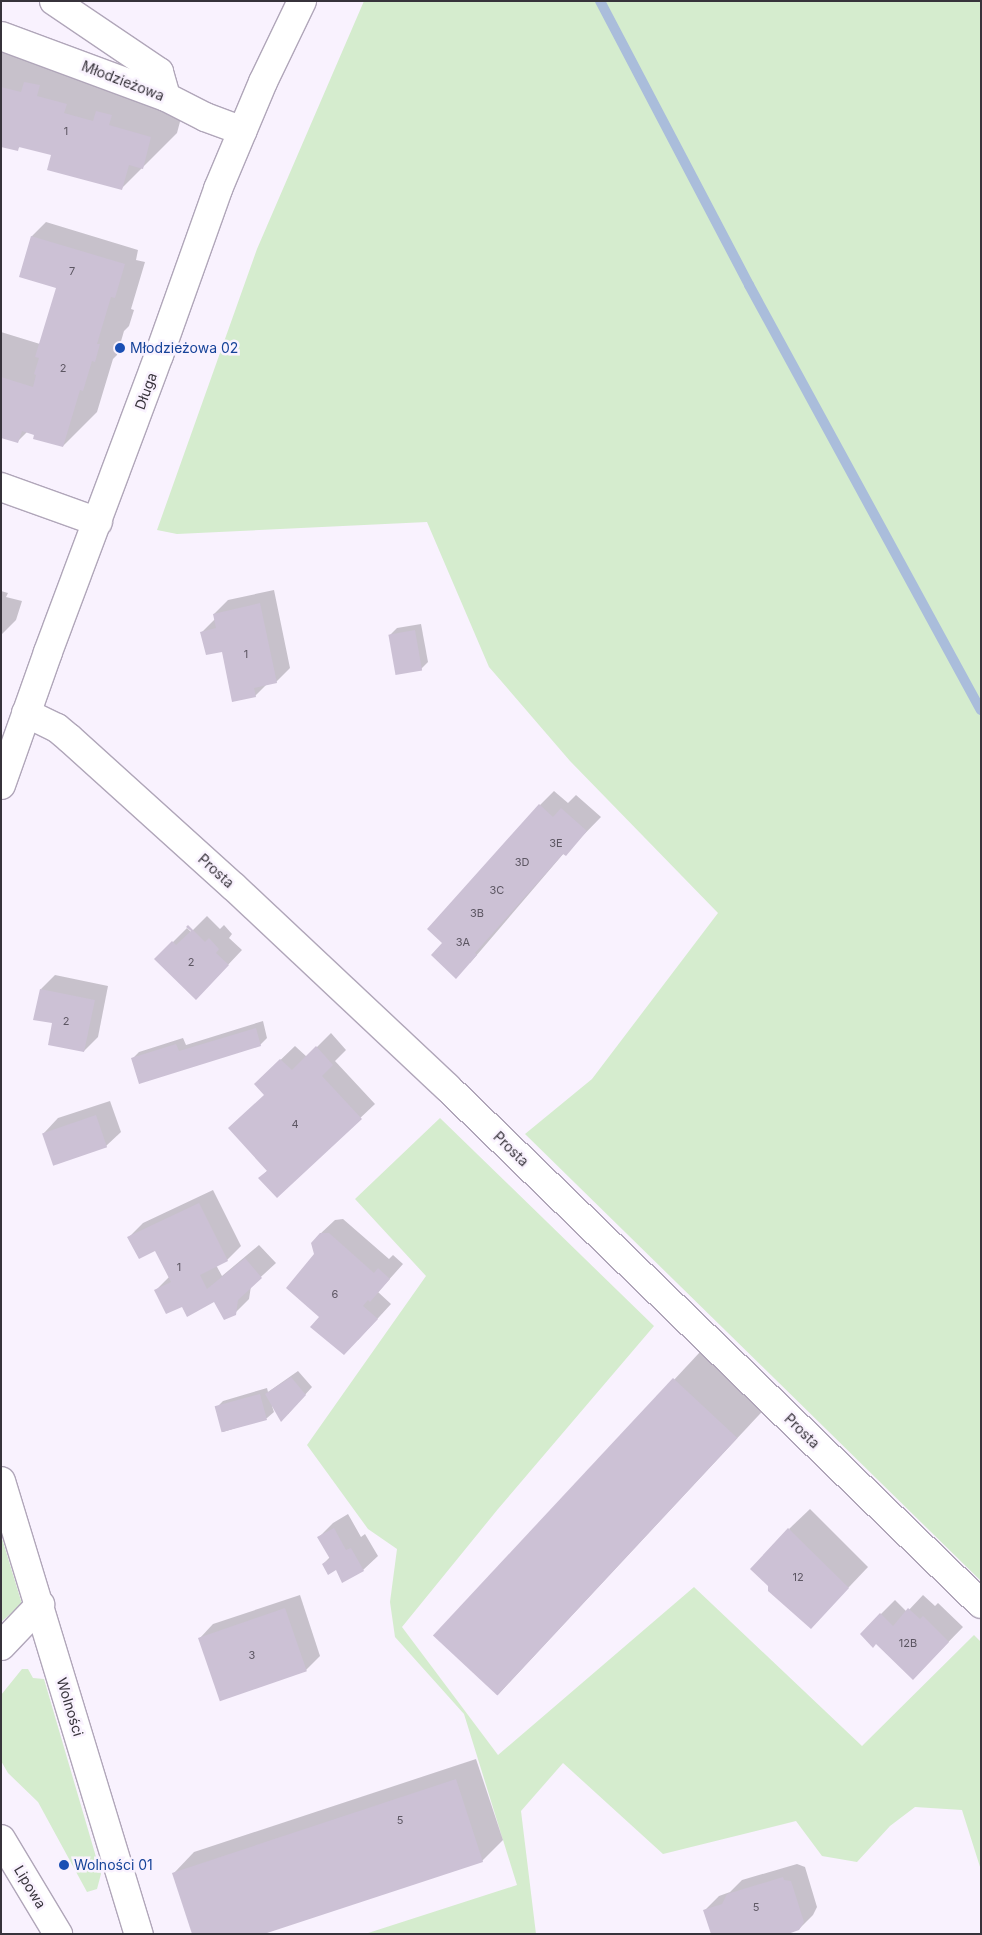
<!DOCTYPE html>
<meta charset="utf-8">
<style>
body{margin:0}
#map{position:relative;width:982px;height:1935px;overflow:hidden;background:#f9f2fe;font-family:Inter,sans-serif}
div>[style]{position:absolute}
.green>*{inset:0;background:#d5ecce}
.shadow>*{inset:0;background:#0003;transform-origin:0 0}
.stream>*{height:10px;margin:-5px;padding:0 5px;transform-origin:5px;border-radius:5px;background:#aabddb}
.building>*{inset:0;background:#ccc1d5;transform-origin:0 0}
.roads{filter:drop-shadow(1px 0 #b0a6b9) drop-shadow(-1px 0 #b0a6b9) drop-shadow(0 1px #b0a6b9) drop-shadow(0 -1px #b0a6b9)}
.minor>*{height:28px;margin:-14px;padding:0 14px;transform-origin:14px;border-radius:14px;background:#fff}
.dots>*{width:14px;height:14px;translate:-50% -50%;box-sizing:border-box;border:2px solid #f9f2fe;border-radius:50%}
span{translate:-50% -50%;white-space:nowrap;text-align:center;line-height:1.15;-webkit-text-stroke:5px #f9f2fe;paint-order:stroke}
.number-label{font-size:11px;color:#5c5662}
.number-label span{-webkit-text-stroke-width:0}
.street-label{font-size:14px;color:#37333b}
.transit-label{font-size:14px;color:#164399}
.left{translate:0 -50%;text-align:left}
.frame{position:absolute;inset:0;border:2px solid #37333b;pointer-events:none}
</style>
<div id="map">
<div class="green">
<i style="clip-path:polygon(364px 1px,981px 1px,981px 1581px,525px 1134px,592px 1079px,718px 913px,570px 761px,489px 667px,427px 522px,177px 534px,157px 530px,257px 249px)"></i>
<i style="clip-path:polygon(440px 1118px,654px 1326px,498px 1509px,402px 1627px,498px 1755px,694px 1587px,862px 1746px,974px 1635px,981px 1642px,981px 1870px,962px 1810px,915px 1807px,890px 1826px,857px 1862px,822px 1856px,796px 1821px,663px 1854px,563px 1763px,521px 1811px,536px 1934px,365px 1934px,517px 1885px,464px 1714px,395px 1637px,390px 1602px,397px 1549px,368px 1529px,307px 1445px,426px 1276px,355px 1199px)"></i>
<i style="clip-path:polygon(1px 1535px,22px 1604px,1px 1622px)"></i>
<i style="clip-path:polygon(22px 1669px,28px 1669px,33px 1678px,44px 1679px,101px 1874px,97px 1889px,87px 1892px,38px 1802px,8px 1773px,1px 1761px,1px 1695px)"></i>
</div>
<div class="shadow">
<i style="clip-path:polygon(1px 33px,185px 103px,177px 133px,121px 189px,52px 154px,21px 146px,17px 149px,1px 145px)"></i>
<i style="clip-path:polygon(46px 222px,138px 250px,136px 260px,145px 262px,131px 309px,134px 310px,129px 326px,124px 331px,117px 355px,113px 359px,97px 412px,63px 446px,28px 431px,18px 441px,1px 436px,1px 332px,40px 344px,58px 288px,20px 276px,32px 236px)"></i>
<i style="clip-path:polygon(274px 590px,290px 668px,276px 682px,267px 684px,255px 696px,223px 651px,202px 632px,215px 619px,214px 614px,228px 600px)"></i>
<i style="clip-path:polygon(1px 591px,8px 593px,6px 597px,22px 601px,16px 620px,1px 635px)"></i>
<i style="clip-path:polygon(421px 624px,428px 662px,421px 669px,390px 635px,397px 628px)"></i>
<i style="clip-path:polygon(554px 791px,568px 803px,576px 795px,601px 817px,565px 854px,564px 853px,470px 963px,444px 943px,540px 805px)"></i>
<i style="clip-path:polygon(207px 916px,220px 929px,224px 925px,232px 934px,229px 938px,242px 950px,210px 984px,156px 959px,187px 928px,191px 932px)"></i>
<i style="clip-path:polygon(55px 975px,108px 986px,98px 1037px,84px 1051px,53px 1022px,41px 989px)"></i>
<i style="clip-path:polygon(263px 1021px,267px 1038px,260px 1045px,133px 1058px,139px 1052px,183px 1038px,186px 1045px)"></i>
<i style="clip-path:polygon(331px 1033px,346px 1050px,335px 1061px,375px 1104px,277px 1197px,260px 1178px,268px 1170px,265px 1095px,270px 1070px,295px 1046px,307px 1057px)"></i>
<i style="clip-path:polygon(110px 1101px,121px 1132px,106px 1146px,44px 1133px,58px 1118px)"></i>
<i style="clip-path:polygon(213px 1190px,241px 1246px,227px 1260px,216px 1265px,222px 1276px,259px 1245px,276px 1263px,251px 1286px,249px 1299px,235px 1313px,215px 1300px,183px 1305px,156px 1290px,169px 1277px,156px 1249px,129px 1237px,143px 1223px)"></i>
<i style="clip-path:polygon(343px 1219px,389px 1259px,393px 1255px,403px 1264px,378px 1292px,391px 1304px,358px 1340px,321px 1317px,316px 1255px,320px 1234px,335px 1220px)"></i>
<i style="left:700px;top:1352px;width:86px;height:388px;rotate:43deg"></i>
<i style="clip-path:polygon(298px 1371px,312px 1387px,288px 1414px,272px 1406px,274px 1412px,267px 1418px,223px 1432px,216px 1408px,223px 1401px,267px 1388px,268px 1392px)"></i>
<i style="clip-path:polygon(810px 1509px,868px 1567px,831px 1606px,789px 1529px)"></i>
<i style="clip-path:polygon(348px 1514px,361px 1537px,365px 1534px,378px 1556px,363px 1570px,336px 1569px,323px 1564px,330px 1557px,319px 1537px,333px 1523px)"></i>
<i style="clip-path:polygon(300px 1595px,320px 1656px,306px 1670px,199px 1639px,213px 1624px)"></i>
<i style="clip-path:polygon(923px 1595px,935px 1606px,938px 1603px,963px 1627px,927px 1664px,861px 1634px,895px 1600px,907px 1612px)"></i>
<i style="clip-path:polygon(476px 1759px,503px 1840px,482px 1861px,174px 1873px,194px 1852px)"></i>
<i style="clip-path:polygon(797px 1864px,805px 1867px,817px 1907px,813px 1915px,799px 1929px,705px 1910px,719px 1896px,730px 1892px,742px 1880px)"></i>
</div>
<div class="stream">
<i style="left:600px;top:1px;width:321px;rotate:62.3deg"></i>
<i style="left:749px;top:285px;width:484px;rotate:61.4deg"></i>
</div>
<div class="building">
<i style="clip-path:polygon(24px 82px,40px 85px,37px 96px,67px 104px,64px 113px,93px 121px,96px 111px,112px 115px,109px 125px,151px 137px,143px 169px,129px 165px,122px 190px,47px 170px,51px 155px,19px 147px,18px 151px,1px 147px,1px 87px,21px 92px)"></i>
<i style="clip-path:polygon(31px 236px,125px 264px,115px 298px,111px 297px,97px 344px,100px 344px,95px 362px,92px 361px,83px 391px,80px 390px,63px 447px,33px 439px,34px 435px,22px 431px,18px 443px,1px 438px,1px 377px,33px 387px,36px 375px,34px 374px,39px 358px,35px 357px,56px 288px,19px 277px)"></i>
<i style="clip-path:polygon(260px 603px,277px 683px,254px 688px,256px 697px,232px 702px,222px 652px,206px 655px,200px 632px,216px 628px,213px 614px)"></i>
<i style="left:415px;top:630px;width:41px;height:27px;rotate:80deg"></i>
<i style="clip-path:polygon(539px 804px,553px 817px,561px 808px,587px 831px,566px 856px,563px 854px,475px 953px,477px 955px,456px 979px,431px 955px,442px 943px,427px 929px)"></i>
<i style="clip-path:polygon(188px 925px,205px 942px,209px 938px,219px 949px,216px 953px,229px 965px,196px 1000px,154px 959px,172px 941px,176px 945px,191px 931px,186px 927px)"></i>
<i style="clip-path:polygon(40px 989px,95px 1000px,84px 1052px,48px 1045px,52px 1023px,33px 1020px)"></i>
<i style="clip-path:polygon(256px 1028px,261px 1046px,139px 1084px,131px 1058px,176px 1044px,179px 1051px)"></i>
<i style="clip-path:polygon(316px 1046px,333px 1065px,322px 1076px,362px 1119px,277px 1198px,258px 1178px,267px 1171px,228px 1128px,264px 1095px,254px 1084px,280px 1059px,292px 1070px)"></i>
<i style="left:96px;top:1115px;width:34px;height:57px;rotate:71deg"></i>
<i style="clip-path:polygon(199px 1203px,228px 1261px,200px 1275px,207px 1289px,245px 1258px,262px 1278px,238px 1300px,236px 1315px,224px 1320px,214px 1302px,187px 1317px,182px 1307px,166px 1314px,154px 1290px,171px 1282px,155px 1251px,139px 1259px,127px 1237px)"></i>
<i style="clip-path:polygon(320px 1233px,329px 1233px,374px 1273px,378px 1268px,390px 1279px,370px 1302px,368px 1300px,363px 1306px,378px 1319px,344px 1355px,310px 1327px,319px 1317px,286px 1288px,314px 1254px,311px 1243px)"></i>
<i style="clip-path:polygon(291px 1377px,306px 1395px,281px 1422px,265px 1394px)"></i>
<i style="left:673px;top:1378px;width:88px;height:352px;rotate:43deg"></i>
<i style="left:260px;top:1394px;width:27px;height:47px;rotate:75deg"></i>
<i style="clip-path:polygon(334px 1528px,346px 1550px,351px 1548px,364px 1571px,342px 1583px,336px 1570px,328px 1575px,322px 1564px,330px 1559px,317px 1537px)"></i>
<i style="clip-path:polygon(788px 1528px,849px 1588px,811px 1629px,768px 1591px,768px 1586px,750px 1569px)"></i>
<i style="left:285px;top:1608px;width:67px;height:92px;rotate:71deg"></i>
<i style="clip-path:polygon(908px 1608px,920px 1619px,923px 1616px,949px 1642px,913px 1680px,876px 1644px,873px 1648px,860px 1634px,880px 1613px,893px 1626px)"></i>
<i style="clip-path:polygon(456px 1779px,483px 1862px,264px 1934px,192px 1934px,172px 1873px)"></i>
<i style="clip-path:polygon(783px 1877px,784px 1880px,791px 1881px,804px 1922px,799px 1930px,788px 1934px,711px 1934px,703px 1910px,722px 1904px,727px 1894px)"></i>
</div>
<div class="roads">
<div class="minor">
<i style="left:54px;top:1px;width:127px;rotate:34.1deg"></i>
<i style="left:159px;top:72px;width:26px;rotate:74deg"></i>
<i style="left:1px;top:36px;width:176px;rotate:20.3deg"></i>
<i style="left:166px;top:97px;width:44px;rotate:27.1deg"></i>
<i style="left:205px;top:117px;width:40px;rotate:20.2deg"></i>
<i style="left:1px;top:487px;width:103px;rotate:19.8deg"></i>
<i style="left:26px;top:713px;width:34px;rotate:26deg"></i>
<i style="left:57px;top:728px;width:16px;rotate:40deg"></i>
<i style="left:69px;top:738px;width:222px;rotate:42.1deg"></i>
<i style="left:234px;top:887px;width:292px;rotate:43.2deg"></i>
<i style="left:447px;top:1087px;width:743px;rotate:44.07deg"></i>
<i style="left:1px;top:785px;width:141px;rotate:-70.5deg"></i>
<i style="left:48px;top:652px;width:317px;rotate:-69.5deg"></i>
<i style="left:159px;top:355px;width:176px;rotate:-70.4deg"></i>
<i style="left:218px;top:189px;width:116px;rotate:-67.2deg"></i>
<i style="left:263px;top:82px;width:90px;rotate:-64.3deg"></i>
<i style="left:1px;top:1481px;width:474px;rotate:73.1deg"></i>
<i style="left:1px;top:1646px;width:57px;rotate:-46.4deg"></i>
<i style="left:1px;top:1839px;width:111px;rotate:59deg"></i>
</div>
</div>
<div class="dots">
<i style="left:120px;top:348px;background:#1a4fb4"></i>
<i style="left:64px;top:1865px;background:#1a4fb4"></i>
</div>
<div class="number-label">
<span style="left:66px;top:131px">1</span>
<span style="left:72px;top:271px">7</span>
<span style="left:63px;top:368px">2</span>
<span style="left:246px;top:654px">1</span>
<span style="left:556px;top:843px">3E</span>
<span style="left:522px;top:862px">3D</span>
<span style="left:497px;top:890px">3C</span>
<span style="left:477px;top:913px">3B</span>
<span style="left:463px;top:942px">3A</span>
<span style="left:191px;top:962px">2</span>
<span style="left:66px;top:1021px">2</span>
<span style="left:295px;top:1124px">4</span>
<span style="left:179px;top:1267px">1</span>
<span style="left:335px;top:1294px">6</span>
<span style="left:798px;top:1577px">12</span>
<span style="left:908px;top:1643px">12B</span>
<span style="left:252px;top:1655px">3</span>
<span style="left:400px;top:1820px">5</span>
<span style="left:756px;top:1907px">5</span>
</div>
<div class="street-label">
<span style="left:123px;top:81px;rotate:21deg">Młodzieżowa</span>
<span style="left:146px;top:391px;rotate:-70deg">Długa</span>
<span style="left:216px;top:871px;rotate:42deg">Prosta</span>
<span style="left:511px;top:1149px;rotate:44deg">Prosta</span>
<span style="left:802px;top:1431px;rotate:44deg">Prosta</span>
<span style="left:70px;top:1707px;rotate:73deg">Wolności</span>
<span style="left:30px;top:1887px;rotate:59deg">Lipowa</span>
</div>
<div class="transit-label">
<span class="left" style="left:130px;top:348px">Młodzieżowa 02</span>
<span class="left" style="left:74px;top:1865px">Wolności 01</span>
</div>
<div class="frame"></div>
</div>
